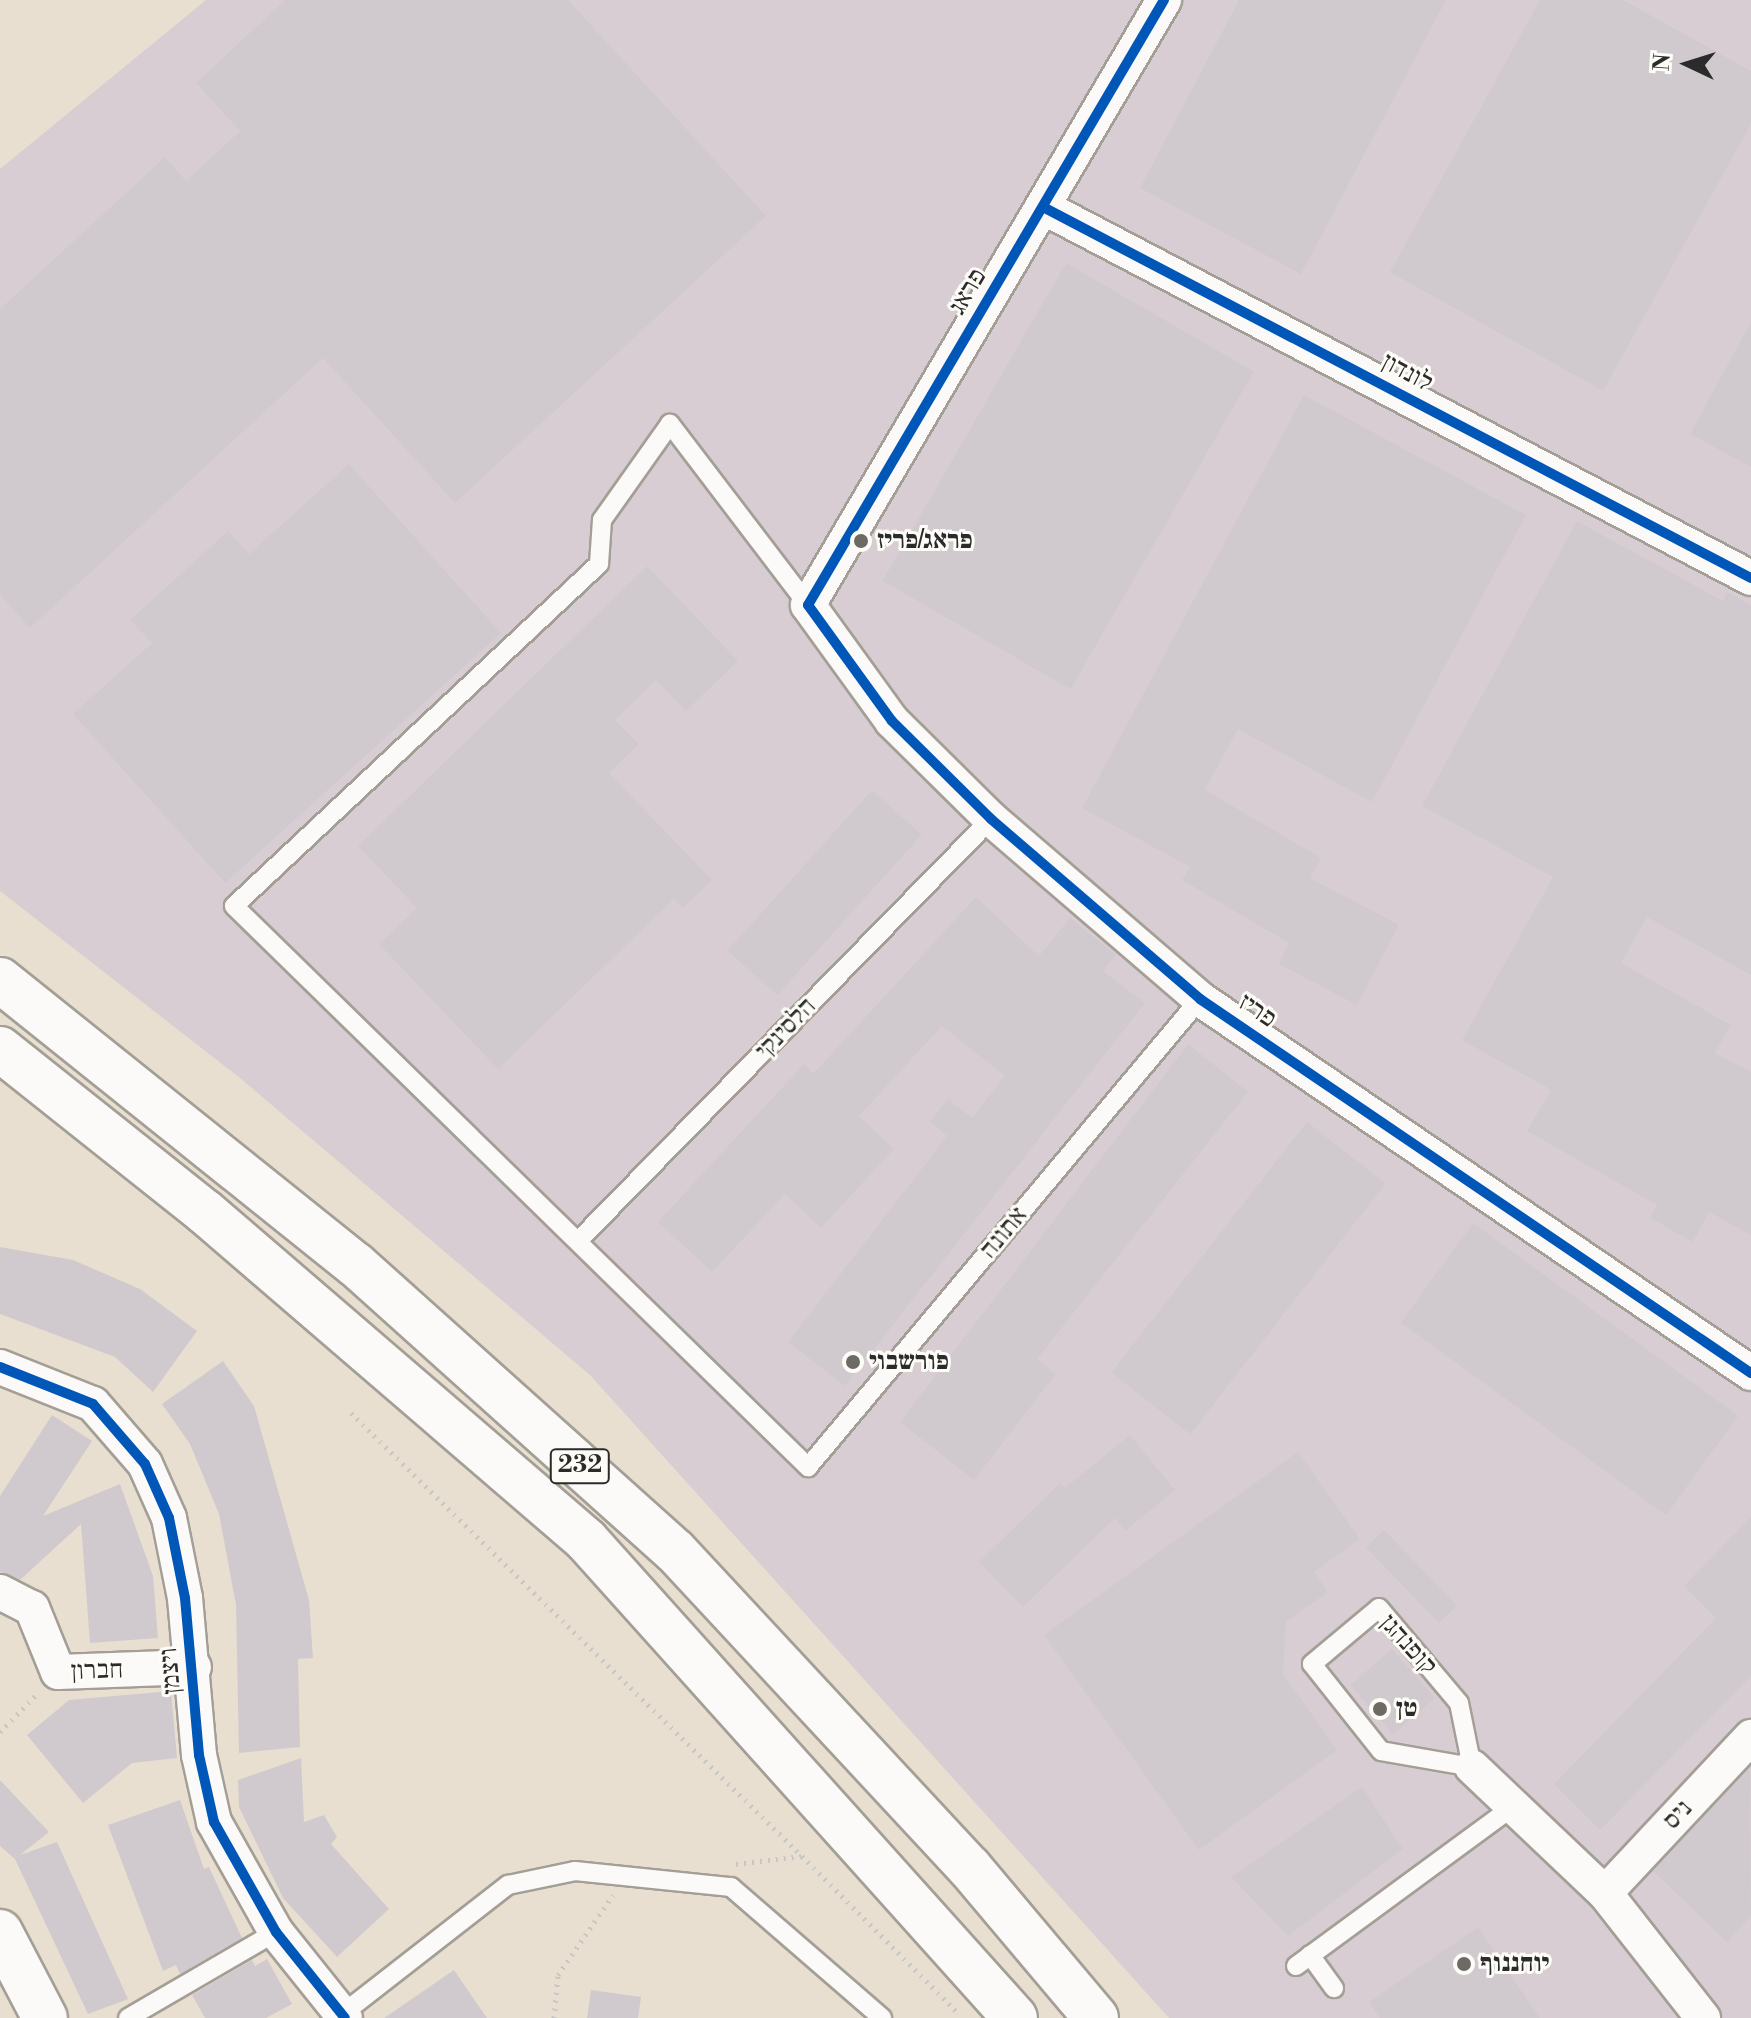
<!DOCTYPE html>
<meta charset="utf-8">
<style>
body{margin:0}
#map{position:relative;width:1751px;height:2018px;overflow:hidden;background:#e8dfd0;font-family:"Libre Bodoni","Frank Ruhl Libre",serif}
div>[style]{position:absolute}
.industrial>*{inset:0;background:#d8cdd3}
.building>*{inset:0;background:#d0cacf;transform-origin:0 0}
.path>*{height:5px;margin-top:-2.5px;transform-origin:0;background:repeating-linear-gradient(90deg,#c9c7c4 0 2px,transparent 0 8px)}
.roads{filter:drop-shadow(2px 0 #a49f96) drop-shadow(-2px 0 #a49f96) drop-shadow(0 2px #a49f96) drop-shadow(0 -2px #a49f96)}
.lane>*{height:18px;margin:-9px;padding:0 9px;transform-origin:9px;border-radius:9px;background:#fcfaf8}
.street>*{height:34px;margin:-17px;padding:0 17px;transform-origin:17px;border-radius:17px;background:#fcfaf8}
.secondary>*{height:44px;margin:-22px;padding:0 22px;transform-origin:22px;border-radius:22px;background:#fcfaf8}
.primary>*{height:44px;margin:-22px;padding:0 22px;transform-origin:22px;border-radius:22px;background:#fcfaf8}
.cycleway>*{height:10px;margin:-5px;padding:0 5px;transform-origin:5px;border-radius:5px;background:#0057b8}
.dots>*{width:22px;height:22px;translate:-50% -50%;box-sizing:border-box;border:4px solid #fdfcf7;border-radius:50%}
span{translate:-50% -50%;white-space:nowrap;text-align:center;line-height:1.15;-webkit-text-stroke:6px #fdfcf7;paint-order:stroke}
.shield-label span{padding:2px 6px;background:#fdfcf7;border:2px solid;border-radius:6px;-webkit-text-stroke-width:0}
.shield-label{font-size:24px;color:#2b2b2b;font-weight:700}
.street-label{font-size:26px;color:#2b2b2b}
.poi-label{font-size:26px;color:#2b2b2b;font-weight:700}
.left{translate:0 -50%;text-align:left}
.north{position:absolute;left:1647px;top:24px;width:80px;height:80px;-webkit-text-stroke:6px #fdfcf7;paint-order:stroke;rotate:274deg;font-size:22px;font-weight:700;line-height:32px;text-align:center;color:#2b2b2b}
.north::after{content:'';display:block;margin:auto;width:28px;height:36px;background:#2b2b2b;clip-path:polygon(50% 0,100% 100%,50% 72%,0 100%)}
</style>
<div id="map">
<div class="industrial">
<div style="clip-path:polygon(206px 0,1751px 0,1751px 2018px,1169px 2018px,590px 1375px,240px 1078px,0 891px,0 169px)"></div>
</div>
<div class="building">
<div style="clip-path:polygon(285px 0,568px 0,766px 216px,455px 503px,323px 358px,30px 628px,0 595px,0 309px,165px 157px,186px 181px,240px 131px,196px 83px)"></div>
<div style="clip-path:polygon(1239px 0,1446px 0,1301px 274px,1140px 188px)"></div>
<div style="clip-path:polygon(1540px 0,1623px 0,1751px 71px,1751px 124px,1603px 391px,1390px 272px)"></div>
<div style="left:1066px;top:263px;width:217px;height:367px;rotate:30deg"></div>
<div style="clip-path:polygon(1751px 322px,1751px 467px,1690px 434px)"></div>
<div style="clip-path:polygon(1304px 395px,1526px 515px,1372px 802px,1238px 729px,1205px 790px,1321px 858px,1310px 878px,1399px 925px,1357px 1005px,1279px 964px,1289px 943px,1182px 880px,1190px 867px,1082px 808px)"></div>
<div style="clip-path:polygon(349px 464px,501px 633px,225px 883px,73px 714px,152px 643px,130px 620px,228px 531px,249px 554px)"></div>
<div style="clip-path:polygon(1577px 521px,1723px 601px,1727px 592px,1751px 605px,1751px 975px,1647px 917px,1621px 963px,1731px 1025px,1715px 1053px,1751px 1072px,1751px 1235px,1709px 1212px,1693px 1242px,1650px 1218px,1657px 1205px,1527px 1131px,1551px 1090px,1462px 1040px,1553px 877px,1422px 806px)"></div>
<div style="clip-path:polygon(647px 566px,738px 661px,686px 711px,656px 680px,615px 720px,639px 744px,609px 773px,712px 880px,683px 908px,674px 899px,498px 1069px,379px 944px,417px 908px,358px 846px)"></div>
<div style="left:872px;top:790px;width:67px;height:216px;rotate:42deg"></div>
<div style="clip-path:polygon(976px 897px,1039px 956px,1070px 918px,1116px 955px,1103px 971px,1145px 1003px,845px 1386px,788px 1342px,947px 1136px,930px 1122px,948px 1099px,972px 1118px,1005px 1076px,942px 1026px,859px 1116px,894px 1149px,821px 1228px,785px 1194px,712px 1272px,658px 1222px,804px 1064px,813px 1074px)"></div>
<div style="clip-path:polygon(1188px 1044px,1248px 1092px,1037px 1359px,1056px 1374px,974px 1480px,900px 1422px)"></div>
<div style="left:1307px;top:1122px;width:100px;height:318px;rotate:38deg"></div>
<div style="left:1473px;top:1223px;width:328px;height:123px;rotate:36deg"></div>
<div style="clip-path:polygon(0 1247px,73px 1260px,140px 1289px,197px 1331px,153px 1392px,115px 1357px,0 1314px)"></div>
<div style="clip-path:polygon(223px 1361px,254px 1406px,309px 1600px,313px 1658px,298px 1659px,300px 1747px,239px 1753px,236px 1605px,219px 1514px,190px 1444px,162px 1404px)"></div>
<div style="clip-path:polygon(52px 1415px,92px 1441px,43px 1516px,120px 1484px,153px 1576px,158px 1638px,90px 1643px,81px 1524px,20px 1580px,0 1572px,0 1496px)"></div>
<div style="clip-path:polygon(1130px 1435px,1175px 1490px,1125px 1531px,1115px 1518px,1023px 1607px,979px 1562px,1060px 1483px,1065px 1488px)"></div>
<div style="clip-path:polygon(1298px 1452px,1360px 1539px,1314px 1572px,1328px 1592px,1286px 1622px,1283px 1674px,1337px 1750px,1199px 1850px,1044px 1635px)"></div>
<div style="clip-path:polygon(1751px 1517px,1751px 1676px,1600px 1830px,1554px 1784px,1716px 1618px,1684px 1586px)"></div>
<div style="left:1384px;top:1530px;width:105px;height:25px;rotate:46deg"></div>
<div style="left:1392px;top:1649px;width:65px;height:55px;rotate:49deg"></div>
<div style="clip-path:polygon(171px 1691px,177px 1758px,132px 1763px,83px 1803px,27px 1735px,69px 1700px)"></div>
<div style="clip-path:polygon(301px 1758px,304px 1822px,324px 1815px,337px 1837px,331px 1844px,389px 1909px,337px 1957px,283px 1898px,239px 1807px,238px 1780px)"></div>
<div style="clip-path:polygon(1750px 1768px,1751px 1916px,1727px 1942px,1653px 1871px)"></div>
<div style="clip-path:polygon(0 1780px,49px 1832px,20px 1855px,57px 1842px,128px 1999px,88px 2014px,15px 1859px,0 1846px)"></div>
<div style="clip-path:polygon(1362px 1787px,1403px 1849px,1288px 1936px,1231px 1877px)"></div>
<div style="clip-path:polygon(180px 1800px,204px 1869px,209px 1867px,242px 1938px,180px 1974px,176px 1965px,163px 1971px,108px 1825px)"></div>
<div style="clip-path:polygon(1478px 1927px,1540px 2018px,1380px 2018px,1369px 2002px)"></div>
<div style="clip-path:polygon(267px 1959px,292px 2004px,266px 2018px,205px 2018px,192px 1995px,252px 1960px,255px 1966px)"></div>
<div style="clip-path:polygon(454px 1970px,487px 2018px,384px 2018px)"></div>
<div style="clip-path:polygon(591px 1990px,641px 1997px,638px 2018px,587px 2018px)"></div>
</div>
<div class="path">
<div style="left:351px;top:1413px;width:632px;rotate:44.49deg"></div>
<div style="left:0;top:1732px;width:54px;rotate:-45.7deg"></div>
<div style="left:736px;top:1864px;width:66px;rotate:-6.9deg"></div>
<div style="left:802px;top:1856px;width:220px;rotate:45.2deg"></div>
<div style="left:554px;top:2018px;width:43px;rotate:-84.7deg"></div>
<div style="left:558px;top:1975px;width:97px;rotate:-55.5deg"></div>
</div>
<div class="roads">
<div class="lane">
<div style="left:808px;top:605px;width:228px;rotate:-127.3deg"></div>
<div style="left:670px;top:424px;width:118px;rotate:125.3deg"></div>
<div style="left:602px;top:520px;width:44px;rotate:93.9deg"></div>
<div style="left:599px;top:564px;width:500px;rotate:136.86deg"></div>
<div style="left:234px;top:906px;width:803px;rotate:44.34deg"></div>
<div style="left:808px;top:1467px;width:610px;rotate:-50.05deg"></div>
<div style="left:580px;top:1239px;width:588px;rotate:-45.62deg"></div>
<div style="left:1379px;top:1608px;width:124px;rotate:49.9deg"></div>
<div style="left:1459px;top:1703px;width:65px;rotate:78.5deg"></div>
<div style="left:1472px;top:1767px;width:92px;rotate:-170deg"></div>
<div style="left:1381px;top:1751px;width:111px;rotate:-128.4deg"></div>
<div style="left:1312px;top:1664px;width:87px;rotate:-39.9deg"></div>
<div style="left:1310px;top:1955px;width:41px;rotate:54deg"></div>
<div style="left:1296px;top:1966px;width:272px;rotate:-36.3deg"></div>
<div style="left:128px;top:2018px;width:171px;rotate:-30.2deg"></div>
<div style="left:337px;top:2018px;width:217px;rotate:-37.9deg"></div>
<div style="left:508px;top:1885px;width:68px;rotate:-11.8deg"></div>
<div style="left:575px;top:1871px;width:157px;rotate:5.9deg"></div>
<div style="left:731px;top:1887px;width:200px;rotate:40.9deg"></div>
</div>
<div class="street">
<div style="left:1164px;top:0;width:702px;rotate:120.47deg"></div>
<div style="left:808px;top:605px;width:143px;rotate:54.1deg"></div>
<div style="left:892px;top:721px;width:139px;rotate:44.7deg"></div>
<div style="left:991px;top:819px;width:276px;rotate:40.7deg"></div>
<div style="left:1200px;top:999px;width:666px;rotate:34.17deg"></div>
<div style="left:1043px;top:207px;width:799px;rotate:27.66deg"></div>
<div style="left:0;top:1367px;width:100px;rotate:21.7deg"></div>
<div style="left:93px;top:1404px;width:79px;rotate:49.1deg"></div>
<div style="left:145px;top:1464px;width:59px;rotate:66deg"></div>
<div style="left:169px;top:1518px;width:82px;rotate:78.7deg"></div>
<div style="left:185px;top:1598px;width:158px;rotate:84.9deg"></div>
<div style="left:199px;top:1755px;width:69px;rotate:77.4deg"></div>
<div style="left:214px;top:1822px;width:126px;rotate:60.6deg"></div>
<div style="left:276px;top:1932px;width:110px;rotate:51.3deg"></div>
<div style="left:0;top:1592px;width:36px;rotate:27deg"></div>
<div style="left:32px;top:1608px;width:69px;rotate:67.9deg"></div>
<div style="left:58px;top:1672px;width:136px;rotate:-2.1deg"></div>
<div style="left:1472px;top:1767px;width:183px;rotate:43.5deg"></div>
<div style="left:1605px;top:1893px;width:159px;rotate:51.9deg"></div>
<div style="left:1605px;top:1893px;width:214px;rotate:-46.9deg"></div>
</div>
<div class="secondary">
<div style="left:0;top:1932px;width:97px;rotate:62.4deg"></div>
</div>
<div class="primary">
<div style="left:0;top:980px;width:456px;rotate:38.7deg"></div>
<div style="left:356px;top:1265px;width:428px;rotate:41.9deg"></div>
<div style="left:675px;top:1551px;width:432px;rotate:47.1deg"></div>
<div style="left:969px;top:1867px;width:197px;rotate:49.9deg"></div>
<div style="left:0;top:1049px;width:262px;rotate:38.5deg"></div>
<div style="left:205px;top:1212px;width:503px;rotate:40.72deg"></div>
<div style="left:586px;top:1540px;width:642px;rotate:48.09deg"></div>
</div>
</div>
<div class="cycleway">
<div style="left:1164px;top:0;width:702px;rotate:120.47deg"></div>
<div style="left:808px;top:605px;width:143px;rotate:54.1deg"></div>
<div style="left:892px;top:721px;width:139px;rotate:44.7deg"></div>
<div style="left:991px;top:819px;width:276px;rotate:40.7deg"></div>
<div style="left:1200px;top:999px;width:666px;rotate:34.17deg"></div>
<div style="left:1043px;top:207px;width:799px;rotate:27.66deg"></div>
<div style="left:0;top:1367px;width:100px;rotate:21.7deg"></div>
<div style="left:93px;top:1404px;width:79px;rotate:49.1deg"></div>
<div style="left:145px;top:1464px;width:59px;rotate:66deg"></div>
<div style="left:169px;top:1518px;width:82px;rotate:78.7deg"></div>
<div style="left:185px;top:1598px;width:158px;rotate:84.9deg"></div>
<div style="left:199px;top:1755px;width:69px;rotate:77.4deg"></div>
<div style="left:214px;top:1822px;width:126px;rotate:60.6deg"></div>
<div style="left:276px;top:1932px;width:110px;rotate:51.3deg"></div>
</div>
<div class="dots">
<div style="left:861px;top:541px;background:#6d6a65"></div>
<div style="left:853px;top:1362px;background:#6d6a65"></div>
<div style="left:1380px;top:1709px;background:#6d6a65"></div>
<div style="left:1464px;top:1964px;background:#6d6a65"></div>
</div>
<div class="shield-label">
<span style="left:580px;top:1466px">232</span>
</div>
<div class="street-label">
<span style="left:968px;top:292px;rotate:-59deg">פראג</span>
<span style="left:1407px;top:373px;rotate:28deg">לונדון</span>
<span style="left:1257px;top:1011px;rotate:34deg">פריז</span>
<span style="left:786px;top:1029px;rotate:-46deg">הלסינקי</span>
<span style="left:1004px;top:1233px;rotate:-50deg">אתונה</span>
<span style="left:1408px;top:1645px;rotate:48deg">קופנהגן</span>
<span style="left:97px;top:1671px;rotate:-2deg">חברון</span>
<span style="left:171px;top:1671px;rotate:-95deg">ויצמן</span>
<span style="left:1678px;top:1815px;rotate:-47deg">ניס</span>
</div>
<div class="poi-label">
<span class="left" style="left:877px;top:541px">פראג/פריז</span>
<span class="left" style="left:869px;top:1362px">פורשבוי</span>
<span class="left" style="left:1396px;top:1709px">טן</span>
<span class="left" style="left:1480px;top:1964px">יוחננוף</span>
</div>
<div class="north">N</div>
</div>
